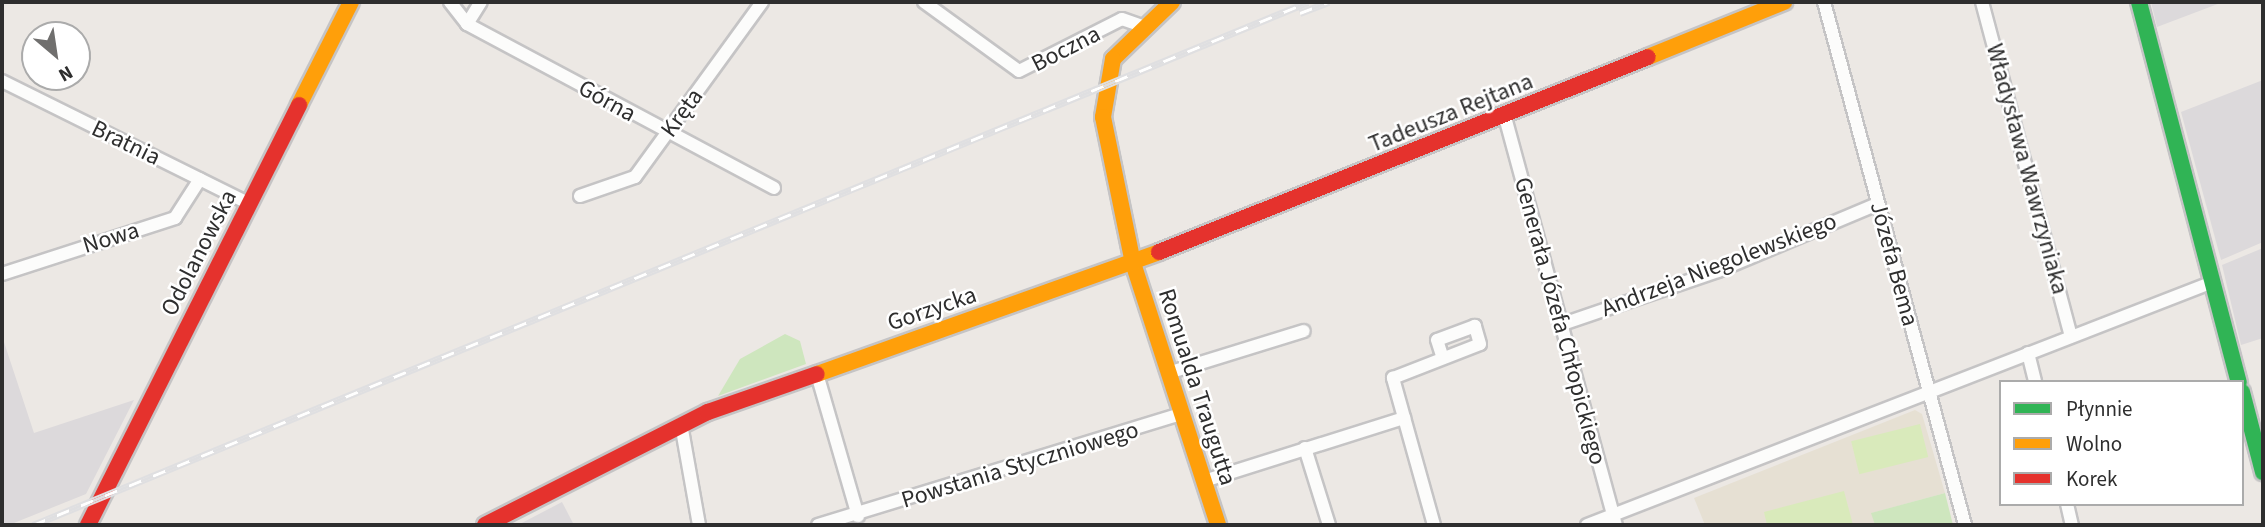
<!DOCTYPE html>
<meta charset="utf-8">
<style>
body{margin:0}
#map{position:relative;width:2265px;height:527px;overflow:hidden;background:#ece8e4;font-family:"Source Sans 3",sans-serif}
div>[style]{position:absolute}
.industrial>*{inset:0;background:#dcd9db}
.education>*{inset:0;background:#e6e0d3}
.green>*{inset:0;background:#cee6be}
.pitch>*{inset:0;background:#d9eabb;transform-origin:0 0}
.roads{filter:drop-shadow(2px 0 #c5c4c5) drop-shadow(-2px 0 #c5c4c5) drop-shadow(0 2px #c5c4c5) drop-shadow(0 -2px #c5c4c5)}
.street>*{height:12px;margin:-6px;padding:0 6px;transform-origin:6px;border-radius:6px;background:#fcfcfb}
.fast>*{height:16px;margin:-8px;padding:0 8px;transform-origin:8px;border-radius:8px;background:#30b455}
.slow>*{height:16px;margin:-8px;padding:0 8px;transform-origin:8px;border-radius:8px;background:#ff9f0a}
.jam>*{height:16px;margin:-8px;padding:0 8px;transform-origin:8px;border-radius:8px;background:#e5322d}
.rail>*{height:7px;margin-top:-3.5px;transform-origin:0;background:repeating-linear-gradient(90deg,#fff 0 13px,#dfdfe1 0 26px);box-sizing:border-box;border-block:2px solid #dfdfe1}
span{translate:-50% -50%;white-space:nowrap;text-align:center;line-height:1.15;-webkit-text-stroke:5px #fff;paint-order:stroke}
.street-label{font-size:24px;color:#2e2e2e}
.frame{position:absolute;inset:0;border:4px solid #2e2e2e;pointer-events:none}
.legend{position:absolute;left:1999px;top:380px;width:245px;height:126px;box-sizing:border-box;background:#fff;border:2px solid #ababab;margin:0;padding:9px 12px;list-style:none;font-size:21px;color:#2e2e2e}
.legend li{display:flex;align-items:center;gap:14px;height:35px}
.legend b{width:35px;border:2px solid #ababab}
.north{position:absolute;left:21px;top:21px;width:70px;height:70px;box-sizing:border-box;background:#fff;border:2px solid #ababab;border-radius:50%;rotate:151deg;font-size:19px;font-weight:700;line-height:28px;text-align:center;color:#2e2e2e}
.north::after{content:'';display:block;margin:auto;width:24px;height:32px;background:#706f6e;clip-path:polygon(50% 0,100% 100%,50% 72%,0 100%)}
</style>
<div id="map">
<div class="industrial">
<div style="clip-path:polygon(2151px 2px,2223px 2px,2157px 27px)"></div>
<div style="clip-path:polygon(2263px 80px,2263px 242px,2221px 260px,2181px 112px)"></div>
<div style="clip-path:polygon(2263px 248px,2263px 338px,2241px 345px,2222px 265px)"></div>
<div style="clip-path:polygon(2px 336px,34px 433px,134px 400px,86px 494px,9px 525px,2px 525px)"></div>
<div style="clip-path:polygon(562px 502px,574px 525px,518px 525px)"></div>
</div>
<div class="education">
<div style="clip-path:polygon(1915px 410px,1922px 414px,1945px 493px,1872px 513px,1875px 525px,1705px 525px,1694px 498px)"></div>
</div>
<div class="green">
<div style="clip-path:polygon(785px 334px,800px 341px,806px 364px,718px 396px,740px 359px)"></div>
<div style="clip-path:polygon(1945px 493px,1953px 525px,1875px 525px,1871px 513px)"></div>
</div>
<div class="pitch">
<div style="left:1920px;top:424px;width:34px;height:71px;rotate:76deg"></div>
<div style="clip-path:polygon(1844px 491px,1853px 525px,1767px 525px,1764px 512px)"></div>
</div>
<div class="roads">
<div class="street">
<div style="left:450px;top:2px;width:28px;rotate:52deg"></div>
<div style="left:467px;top:24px;width:348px;rotate:28.1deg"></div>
<div style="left:924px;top:2px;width:117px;rotate:36deg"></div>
<div style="left:1019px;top:71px;width:115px;rotate:-26.8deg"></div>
<div style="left:1122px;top:19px;width:21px;rotate:19deg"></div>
<div style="left:1824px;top:2px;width:542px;rotate:74.91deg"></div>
<div style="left:1982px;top:2px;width:346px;rotate:75.1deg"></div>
<div style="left:467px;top:24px;width:26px;rotate:-58deg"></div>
<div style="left:2px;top:81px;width:277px;rotate:26.4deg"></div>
<div style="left:1505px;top:117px;width:423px;rotate:74.8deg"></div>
<div style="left:580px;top:196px;width:58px;rotate:-19.1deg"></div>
<div style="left:635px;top:177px;width:216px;rotate:-54deg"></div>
<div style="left:2px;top:274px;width:182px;rotate:-17.9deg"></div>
<div style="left:175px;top:218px;width:46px;rotate:-57.3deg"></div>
<div style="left:1560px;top:325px;width:167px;rotate:-18.9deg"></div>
<div style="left:1718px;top:271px;width:173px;rotate:-22.8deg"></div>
<div style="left:2028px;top:353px;width:30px;rotate:76deg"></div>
<div style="left:1168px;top:373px;width:142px;rotate:-17.2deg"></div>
<div style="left:817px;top:374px;width:148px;rotate:73.9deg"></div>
<div style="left:681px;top:424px;width:103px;rotate:79.9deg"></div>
<div style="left:1305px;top:448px;width:81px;rotate:72.7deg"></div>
<div style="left:1204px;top:481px;width:210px;rotate:-17.5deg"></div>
<div style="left:2067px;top:504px;width:22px;rotate:77deg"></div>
<div style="left:818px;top:525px;width:381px;rotate:-17deg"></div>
<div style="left:1434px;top:525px;width:153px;rotate:-105.6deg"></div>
<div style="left:1393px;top:378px;width:93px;rotate:-21.3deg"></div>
<div style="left:1480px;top:344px;width:19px;rotate:-106deg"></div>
<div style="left:1475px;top:326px;width:40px;rotate:159.8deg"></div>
<div style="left:1437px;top:340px;width:19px;rotate:72deg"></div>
<div style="left:1587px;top:525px;width:672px;rotate:-21.22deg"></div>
</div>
<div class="fast">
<div style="left:2139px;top:2px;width:393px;rotate:75.3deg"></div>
<div style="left:2242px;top:392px;width:83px;rotate:75.3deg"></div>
</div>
<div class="slow">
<div style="left:1172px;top:2px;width:82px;rotate:136deg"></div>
<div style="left:1113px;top:59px;width:59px;rotate:99.8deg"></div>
<div style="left:1103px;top:117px;width:149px;rotate:78.4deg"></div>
<div style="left:1133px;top:263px;width:275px;rotate:72deg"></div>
<div style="left:1648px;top:57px;width:147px;rotate:-22deg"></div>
<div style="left:299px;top:105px;width:115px;rotate:-63.2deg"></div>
<div style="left:817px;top:374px;width:363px;rotate:-19.6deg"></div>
</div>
<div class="jam">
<div style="left:1159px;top:252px;width:526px;rotate:-21.74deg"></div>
<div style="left:88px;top:525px;width:470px;rotate:-63.3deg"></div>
<div style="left:485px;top:525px;width:250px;rotate:-26.9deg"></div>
<div style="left:708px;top:412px;width:115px;rotate:-19.2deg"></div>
</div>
</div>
<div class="rail">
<div style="left:1300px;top:13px;width:31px;rotate:-21deg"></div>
<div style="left:33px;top:525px;width:1378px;rotate:-22.3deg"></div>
</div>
<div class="street-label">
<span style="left:1066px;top:49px;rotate:-27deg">Boczna</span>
<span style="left:607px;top:101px;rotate:29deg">Górna</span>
<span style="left:682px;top:113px;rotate:-54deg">Kręta</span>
<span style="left:1451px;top:113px;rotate:-22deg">Tadeusza Rejtana</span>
<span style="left:126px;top:143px;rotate:26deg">Bratnia</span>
<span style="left:2027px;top:169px;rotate:75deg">Władysława Wawrzyniaka</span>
<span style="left:111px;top:238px;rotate:-17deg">Nowa</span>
<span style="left:199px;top:253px;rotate:-63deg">Odolanowska</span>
<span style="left:1894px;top:264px;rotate:75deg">Józefa Bema</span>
<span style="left:1719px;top:265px;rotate:-21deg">Andrzeja Niegolewskiego</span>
<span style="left:932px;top:309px;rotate:-19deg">Gorzycka</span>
<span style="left:1560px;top:321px;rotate:75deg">Generała Józefa Chłopickiego</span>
<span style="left:1197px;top:387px;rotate:72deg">Romualda Traugutta</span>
<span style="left:1020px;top:465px;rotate:-17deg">Powstania Styczniowego</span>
</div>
<div class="frame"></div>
<ul class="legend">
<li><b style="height:9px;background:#30b455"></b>Płynnie</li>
<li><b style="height:9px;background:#ff9f0a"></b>Wolno</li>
<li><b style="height:9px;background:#e5322d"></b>Korek</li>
</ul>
<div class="north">N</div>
</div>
